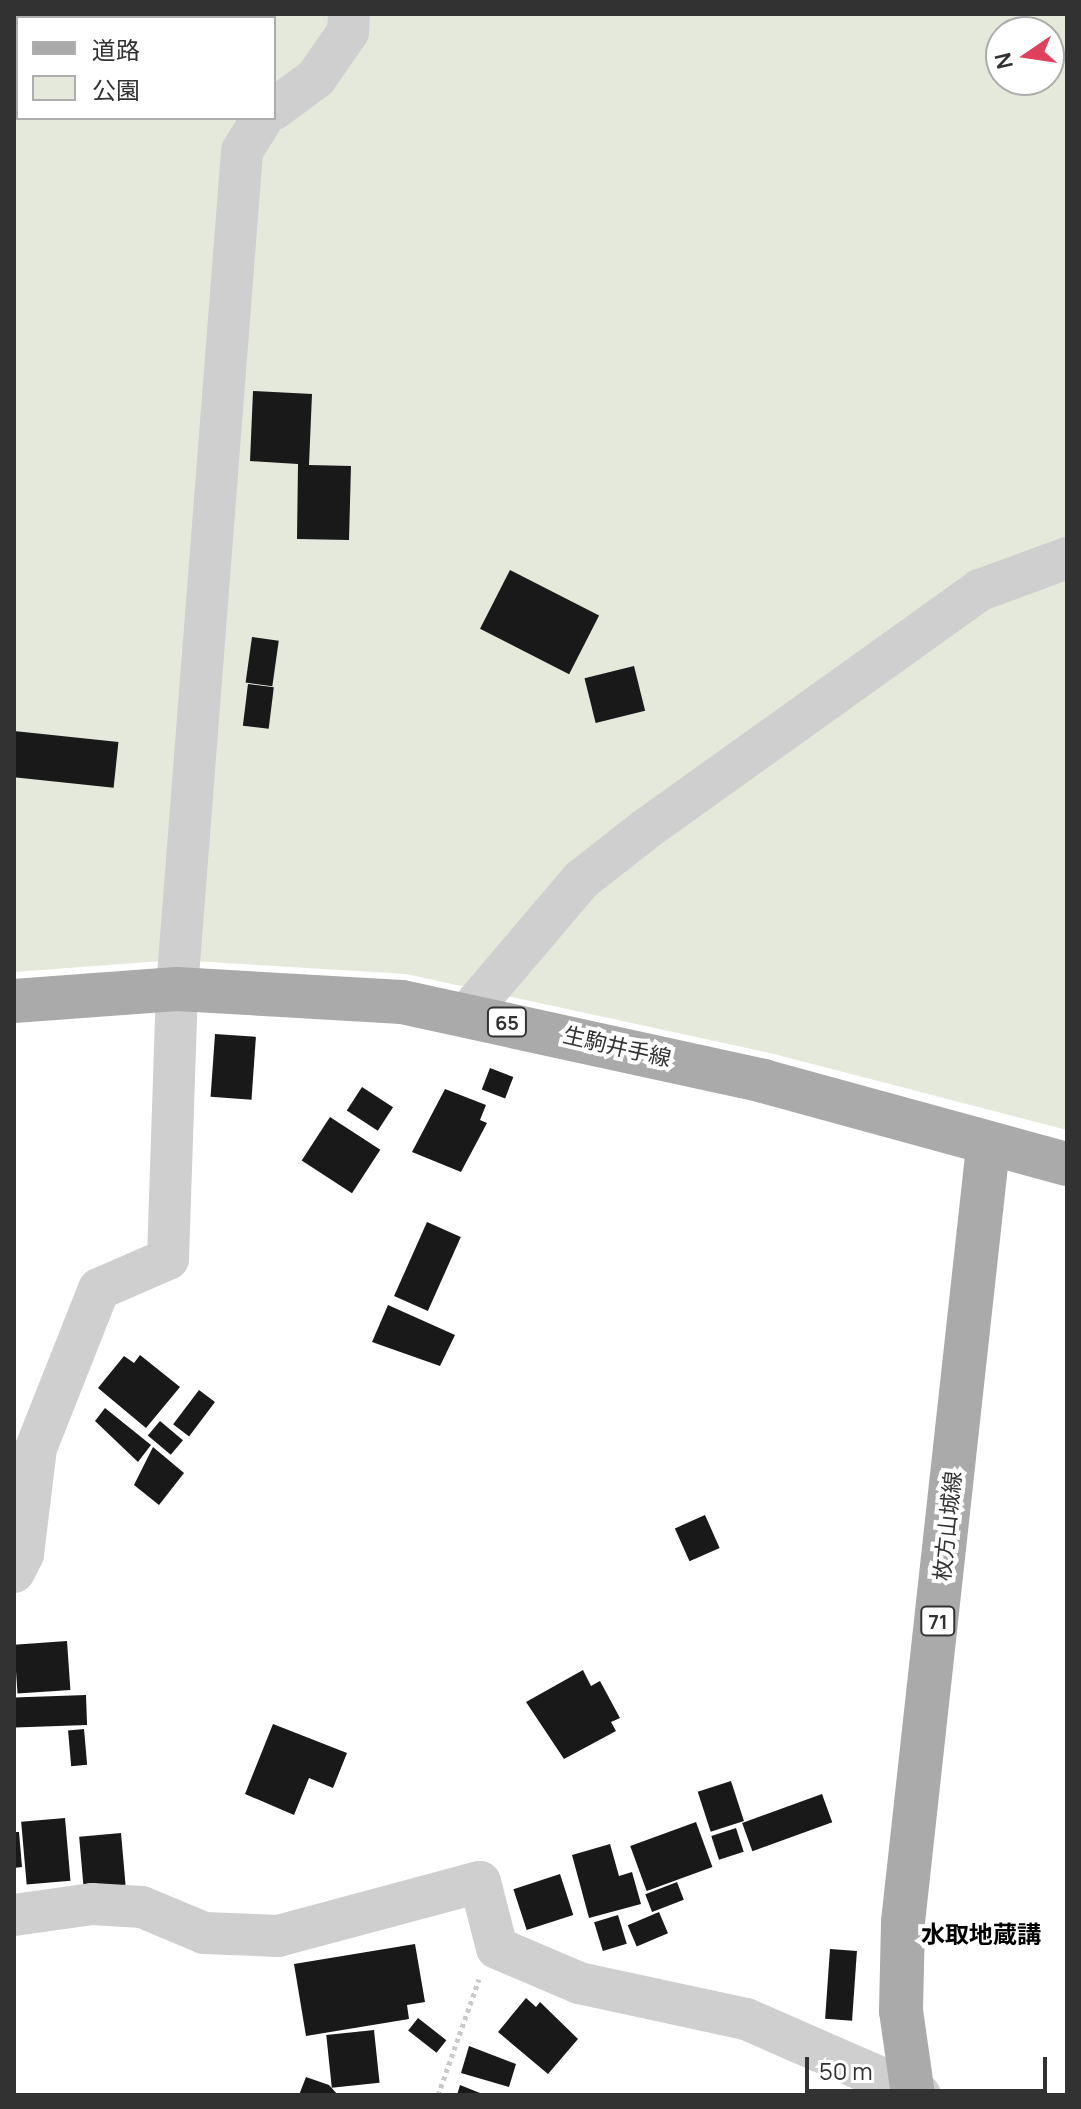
<!DOCTYPE html>
<meta charset="utf-8">
<style>
body{margin:0}
#map{position:relative;width:1081px;height:2109px;overflow:hidden;background:#fff;font-family:Manrope,"Noto Sans JP",sans-serif}
div>[style]{position:absolute}
.green>*{inset:0;background:#e4e9dc}
.building>*{inset:0;background:#191919;transform-origin:0 0}
.path>*{height:5px;margin-top:-2.5px;transform-origin:0;background:repeating-linear-gradient(90deg,#c9c9c9 0 4px,transparent 0 8px)}
.minor>*{height:42px;margin:-21px;padding:0 21px;transform-origin:21px;border-radius:21px;background:#cfcfcf}
.major>*{height:44px;margin:-22px;padding:0 22px;transform-origin:22px;border-radius:22px;background:#aaa}
span{translate:-50% -50%;white-space:nowrap;text-align:center;line-height:1.15;-webkit-text-stroke:8px #fff;paint-order:stroke}
.shield-label span{padding:2px 6px;background:#fff;border:2px solid;border-radius:6px;-webkit-text-stroke-width:0}
.shield-label{font-size:20px;color:#323232;font-weight:700}
.street-label{font-size:22px;color:#323232}
.neighbourhood-label{font-size:24px;color:#000;font-weight:700}
.frame{position:absolute;inset:0;border:16px solid #323232;pointer-events:none}
.legend{position:absolute;left:16px;top:16px;width:260px;height:104px;box-sizing:border-box;background:#fff;border:2px solid #adadad;margin:0;padding:10px 14px;list-style:none;font-size:24px;color:#323232}
.legend li{display:flex;align-items:center;gap:16px;height:40px}
.legend b{width:40px;border:2px solid #adadad}
.north{position:absolute;left:985px;top:16px;width:80px;height:80px;box-sizing:border-box;background:#fff;border:2px solid #adadad;border-radius:50%;rotate:257deg;font-size:22px;font-weight:700;line-height:32px;text-align:center;color:#323232}
.north::after{content:'';display:block;margin:auto;width:28px;height:36px;background:#de405e;clip-path:polygon(50% 0,100% 100%,50% 72%,0 100%)}
.scale{position:absolute;left:805px;top:2057px;width:242px;height:36px;box-sizing:border-box;border:4px solid #323232;border-top:0;padding-left:10px;font-size:24px;line-height:28px;white-space:nowrap;color:#323232;-webkit-text-stroke:6px #fff;paint-order:stroke}
</style>
<div id="map">
<div class="green">
<div style="clip-path:polygon(evenodd,14px 14px,1067px 14px,1067px 1130px,770px 1053px,406px 974px,176px 960px,14px 972px,14px 14px,18px 18px,274px 18px,274px 118px,18px 118px,18px 18px,14px 14px,1001px 32px,1049px 32px,1049px 80px,1001px 80px,1001px 32px)"></div>
</div>
<div class="building">
<div style="clip-path:polygon(253px 391px,312px 394px,309px 465px,351px 466px,349px 540px,297px 539px,298px 464px,250px 461px)"></div>
<div style="left:510px;top:570px;width:100px;height:66px;rotate:27deg"></div>
<div style="left:252px;top:637px;width:27px;height:46px;rotate:8deg"></div>
<div style="left:634px;top:666px;width:46px;height:51px;rotate:76deg"></div>
<div style="left:248px;top:684px;width:26px;height:42px;rotate:7deg"></div>
<div style="left:14px;top:731px;width:105px;height:46px;rotate:6deg"></div>
<div style="left:215px;top:1034px;width:41px;height:63px;rotate:4deg"></div>
<div style="left:490px;top:1068px;width:25px;height:23px;rotate:21deg"></div>
<div style="left:362px;top:1087px;width:37px;height:28px;rotate:33deg"></div>
<div style="clip-path:polygon(445px 1089px,486px 1105px,480px 1120px,487px 1123px,461px 1172px,412px 1152px)"></div>
<div style="left:330px;top:1117px;width:60px;height:52px;rotate:33deg"></div>
<div style="left:427px;top:1222px;width:37px;height:81px;rotate:24deg"></div>
<div style="clip-path:polygon(388px 1305px,455px 1335px,440px 1366px,372px 1342px)"></div>
<div style="clip-path:polygon(140px 1355px,180px 1387px,146px 1428px,98px 1388px,124px 1356px,134px 1363px)"></div>
<div style="left:199px;top:1390px;width:20px;height:43px;rotate:37deg"></div>
<div style="clip-path:polygon(105px 1408px,151px 1445px,138px 1462px,95px 1421px)"></div>
<div style="left:160px;top:1421px;width:30px;height:19px;rotate:40deg"></div>
<div style="clip-path:polygon(153px 1447px,184px 1473px,159px 1505px,134px 1485px)"></div>
<div style="left:705px;top:1515px;width:36px;height:33px;rotate:66deg"></div>
<div style="left:67px;top:1641px;width:49px;height:53px;rotate:86deg"></div>
<div style="clip-path:polygon(583px 1670px,591px 1686px,600px 1681px,620px 1718px,611px 1722px,616px 1731px,564px 1759px,526px 1702px)"></div>
<div style="left:86px;top:1695px;width:30px;height:72px;rotate:88deg"></div>
<div style="clip-path:polygon(273px 1724px,347px 1753px,333px 1788px,309px 1778px,294px 1815px,245px 1794px)"></div>
<div style="left:84px;top:1729px;width:36px;height:16px;rotate:85deg"></div>
<div style="left:731px;top:1781px;width:42px;height:35px;rotate:72deg"></div>
<div style="left:822px;top:1794px;width:30px;height:85px;rotate:70deg"></div>
<div style="left:65px;top:1818px;width:63px;height:44px;rotate:85deg"></div>
<div style="left:696px;top:1822px;width:48px;height:70px;rotate:70deg"></div>
<div style="left:736px;top:1828px;width:25px;height:26px;rotate:72deg"></div>
<div style="clip-path:polygon(14px 1832px,19px 1832px,22px 1867px,14px 1868px)"></div>
<div style="left:121px;top:1833px;width:52px;height:42px;rotate:85deg"></div>
<div style="clip-path:polygon(610px 1844px,619px 1876px,632px 1872px,641px 1904px,589px 1918px,572px 1855px)"></div>
<div style="left:560px;top:1874px;width:43px;height:49px;rotate:72deg"></div>
<div style="left:677px;top:1882px;width:19px;height:34px;rotate:69deg"></div>
<div style="left:659px;top:1912px;width:23px;height:34px;rotate:67deg"></div>
<div style="left:618px;top:1915px;width:30px;height:25px;rotate:73deg"></div>
<div style="clip-path:polygon(415px 1944px,425px 2002px,407px 2005px,409px 2019px,306px 2036px,294px 1964px)"></div>
<div style="left:830px;top:1949px;width:27px;height:70px;rotate:4deg"></div>
<div style="clip-path:polygon(526px 1998px,536px 2007px,540px 2002px,578px 2039px,548px 2074px,498px 2032px)"></div>
<div style="left:418px;top:2018px;width:36px;height:16px;rotate:38deg"></div>
<div style="left:374px;top:2030px;width:53px;height:48px;rotate:84deg"></div>
<div style="clip-path:polygon(469px 2046px,516px 2064px,509px 2087px,461px 2073px)"></div>
<div style="clip-path:polygon(306px 2077px,329px 2085px,338px 2095px,299px 2095px)"></div>
<div style="clip-path:polygon(460px 2085px,485px 2095px,457px 2095px)"></div>
</div>
<div class="path">
<div style="left:438px;top:2095px;width:123px;rotate:-70.5deg"></div>
</div>
<div class="minor">
<div style="left:274px;top:109px;width:52px;rotate:-36.4deg"></div>
<div style="left:316px;top:78px;width:56px;rotate:-55.2deg"></div>
<div style="left:348px;top:32px;width:18px;rotate:-87deg"></div>
<div style="left:468px;top:1013px;width:175px;rotate:-49.6deg"></div>
<div style="left:581px;top:880px;width:83px;rotate:-38.1deg"></div>
<div style="left:646px;top:829px;width:411px;rotate:-35.6deg"></div>
<div style="left:980px;top:590px;width:93px;rotate:-20.2deg"></div>
<div style="left:14px;top:1572px;width:20px;rotate:-63deg"></div>
<div style="left:23px;top:1554px;width:107px;rotate:-83deg"></div>
<div style="left:36px;top:1448px;width:171px;rotate:-68.4deg"></div>
<div style="left:99px;top:1289px;width:75px;rotate:-23.5deg"></div>
<div style="left:168px;top:1259px;width:270px;rotate:-88.1deg"></div>
<div style="left:177px;top:989px;width:841px;rotate:-85.56deg"></div>
<div style="left:242px;top:151px;width:39px;rotate:-58deg"></div>
<div style="left:14px;top:1915px;width:79px;rotate:-8deg"></div>
<div style="left:92px;top:1904px;width:50px;rotate:3.4deg"></div>
<div style="left:142px;top:1907px;width:67px;rotate:22.8deg"></div>
<div style="left:204px;top:1933px;width:74px;rotate:2.3deg"></div>
<div style="left:278px;top:1936px;width:209px;rotate:-15deg"></div>
<div style="left:480px;top:1882px;width:68px;rotate:75.6deg"></div>
<div style="left:497px;top:1948px;width:89px;rotate:23.1deg"></div>
<div style="left:579px;top:1983px;width:171px;rotate:12.2deg"></div>
<div style="left:746px;top:2019px;width:190px;rotate:23.6deg"></div>
</div>
<div class="major">
<div style="left:14px;top:1001px;width:163px;rotate:-4.2deg"></div>
<div style="left:177px;top:989px;width:225px;rotate:3.3deg"></div>
<div style="left:402px;top:1002px;width:370px;rotate:12.3deg"></div>
<div style="left:763px;top:1081px;width:315px;rotate:15.3deg"></div>
<div style="left:913px;top:2095px;width:85px;rotate:-98.1deg"></div>
<div style="left:901px;top:2011px;width:89px;rotate:-88.7deg"></div>
<div style="left:903px;top:1922px;width:780px;rotate:-83.74deg"></div>
</div>
<div class="shield-label">
<span style="left:507px;top:1022px">65</span>
<span style="left:938px;top:1621px">71</span>
</div>
<div class="street-label">
<span style="left:617px;top:1047px;rotate:13deg">生駒井手線</span>
<span style="left:948px;top:1526px;rotate:-84deg">枚方山城線</span>
</div>
<div class="neighbourhood-label">
<span style="left:981px;top:1934px">水取地蔵講</span>
</div>
<div class="frame"></div>
<ul class="legend">
<li><b style="height:10px;background:#aaa"></b>道路</li>
<li><b style="height:22px;background:#e4e9dc"></b>公園</li>
</ul>
<div class="north">N</div>
<div class="scale">50 m</div>
</div>
